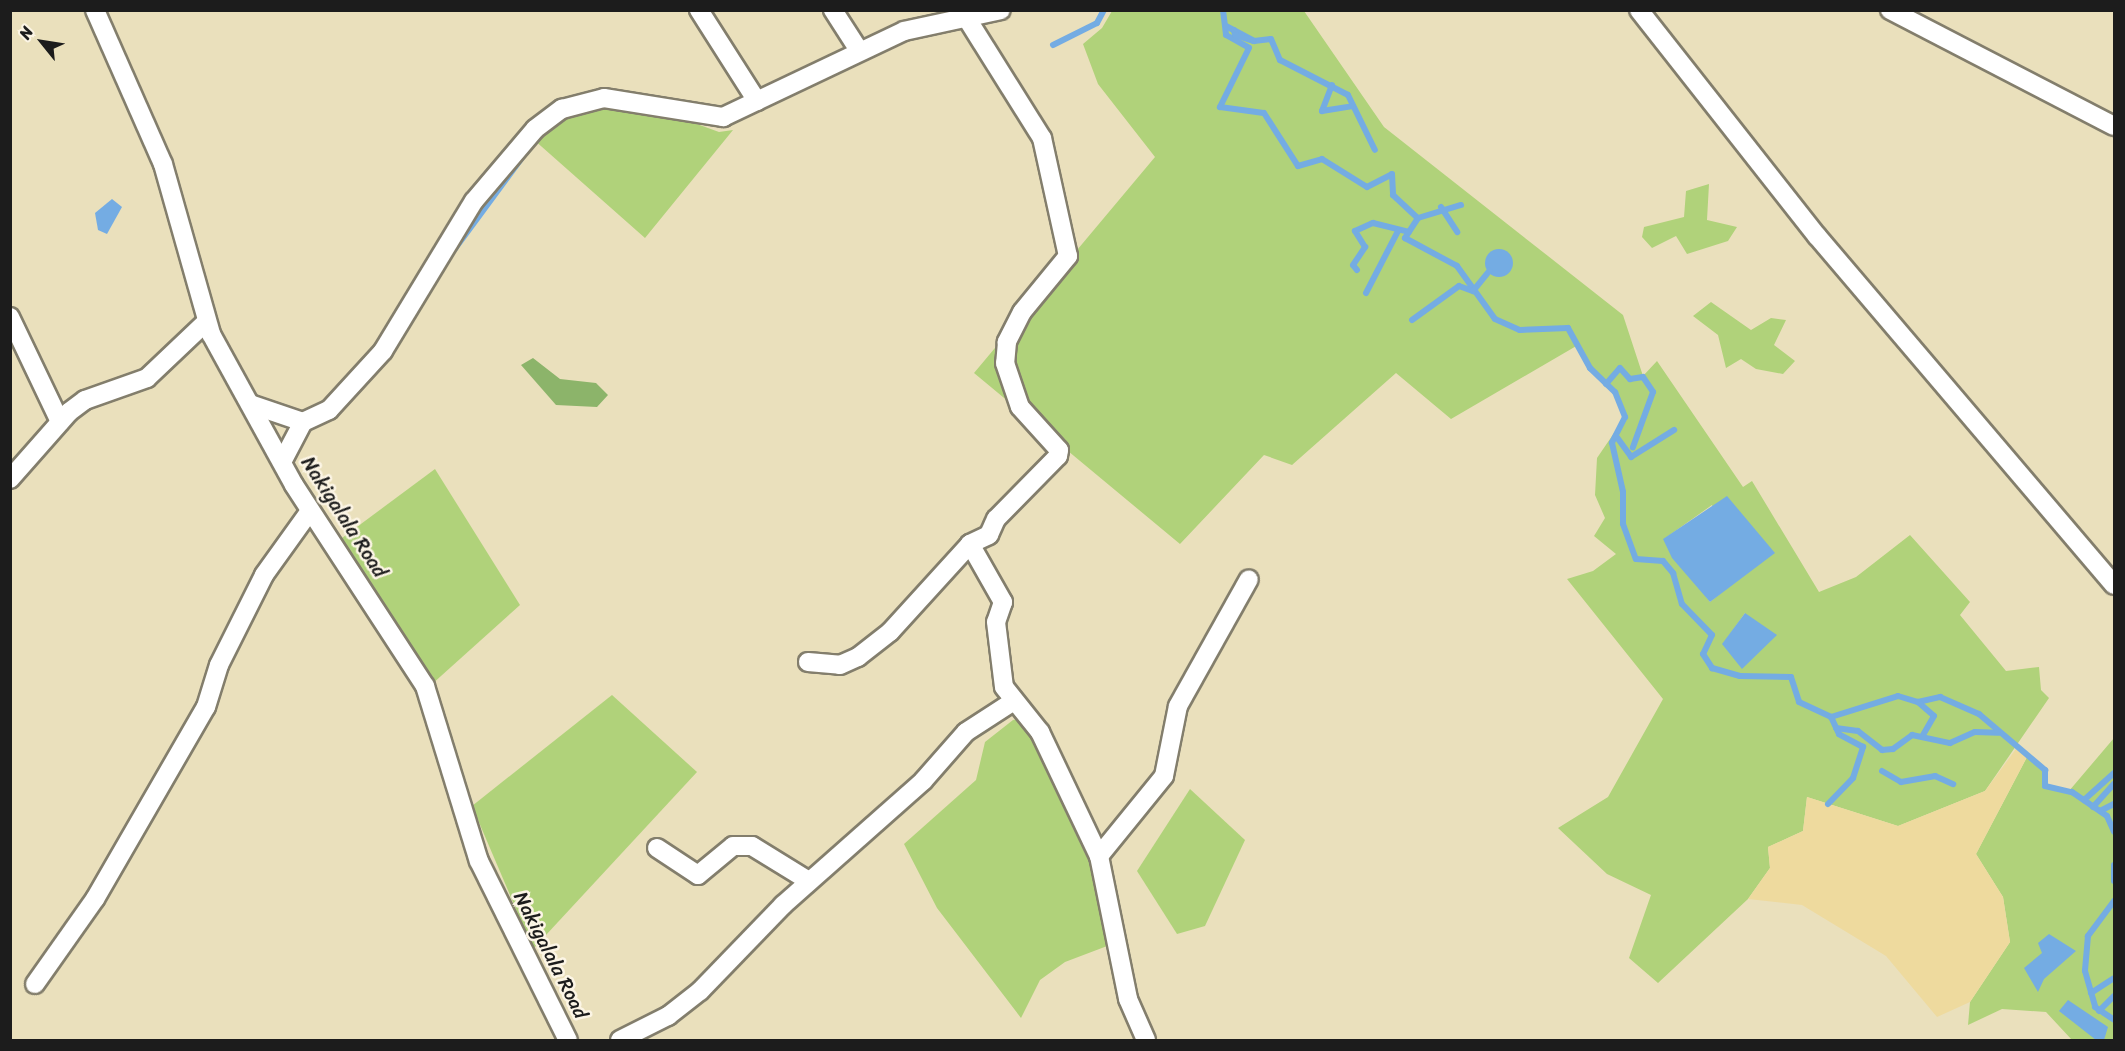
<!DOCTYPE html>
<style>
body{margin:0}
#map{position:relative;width:2125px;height:1051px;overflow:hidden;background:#eae0bc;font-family:Sriracha,sans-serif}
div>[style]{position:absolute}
.green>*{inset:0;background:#b0d27a}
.forest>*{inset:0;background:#8cb46a}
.sand>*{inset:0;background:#eeda9e}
.water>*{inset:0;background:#74ace3}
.round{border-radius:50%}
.stream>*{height:6px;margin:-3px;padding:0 3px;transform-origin:3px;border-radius:3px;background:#74ace3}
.roads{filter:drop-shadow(2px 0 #837e6c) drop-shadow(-2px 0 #837e6c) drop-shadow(0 2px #837e6c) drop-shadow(0 -2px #837e6c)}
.street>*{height:18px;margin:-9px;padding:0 9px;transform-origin:9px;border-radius:9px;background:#fff}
span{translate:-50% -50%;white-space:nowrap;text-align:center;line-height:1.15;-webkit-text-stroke:5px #fcf5e5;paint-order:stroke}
.street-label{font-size:20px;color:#1c1c1c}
.frame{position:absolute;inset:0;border:12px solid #1c1c1c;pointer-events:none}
.north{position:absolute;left:12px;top:12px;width:60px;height:60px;-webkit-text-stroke:4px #fcf5e5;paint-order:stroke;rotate:300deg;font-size:16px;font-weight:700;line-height:24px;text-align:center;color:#1c1c1c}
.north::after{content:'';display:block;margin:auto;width:21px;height:27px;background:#1c1c1c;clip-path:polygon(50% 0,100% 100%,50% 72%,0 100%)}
</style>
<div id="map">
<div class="green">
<div style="clip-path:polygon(evenodd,1112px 11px,1304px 11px,1384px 127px,1623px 315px,1643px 376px,1657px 361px,1743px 487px,1752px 481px,1819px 592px,1856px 577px,1910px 535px,1970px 602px,1960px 615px,2006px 671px,2039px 667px,2041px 690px,2049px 698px,1985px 791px,1898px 826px,1807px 797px,1803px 831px,1768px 847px,1770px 868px,1748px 899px,1658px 983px,1629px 958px,1651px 895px,1607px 874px,1558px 828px,1608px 797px,1663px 699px,1567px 579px,1593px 571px,1616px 554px,1594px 536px,1605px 518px,1595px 495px,1597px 458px,1625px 417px,1615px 392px,1590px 368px,1578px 345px,1451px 419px,1396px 373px,1292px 465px,1264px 455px,1180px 544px,974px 373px,1155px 157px,1098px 84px,1083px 44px,1102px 28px,1112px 11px,1712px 505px,1733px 583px,1710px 602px,1664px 539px,1712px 505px,1112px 11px,1745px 613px,1742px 668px,1723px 644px,1745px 613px)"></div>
<div style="clip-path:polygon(606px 91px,719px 132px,733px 130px,645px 238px,533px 139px)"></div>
<div style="clip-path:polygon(1709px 184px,1707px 220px,1737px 227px,1728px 241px,1687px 254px,1676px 236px,1652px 248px,1642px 237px,1644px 227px,1684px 217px,1686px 191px)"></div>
<div style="clip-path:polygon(1711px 302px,1751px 330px,1771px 318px,1786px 320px,1774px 345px,1795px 361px,1783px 374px,1756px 369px,1741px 359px,1726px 368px,1718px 335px,1693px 316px)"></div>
<div style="clip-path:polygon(435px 469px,520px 605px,431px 685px,338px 541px)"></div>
<div style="clip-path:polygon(612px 695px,697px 772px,533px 949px,472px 806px)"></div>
<div style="clip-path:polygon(1027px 717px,1123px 940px,1065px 962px,1040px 980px,1021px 1018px,937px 908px,904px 844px,976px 780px,985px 742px,1013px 720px)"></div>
<div style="clip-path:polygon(2114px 738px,2114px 1040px,2072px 1040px,2046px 1012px,2002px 1009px,1968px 1025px,1970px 1002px,2010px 942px,2003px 897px,1976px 854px,2027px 757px,2045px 770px,2045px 786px,2069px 791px)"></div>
<div style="clip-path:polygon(1190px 789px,1245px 840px,1205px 926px,1177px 934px,1137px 871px)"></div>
</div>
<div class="forest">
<div style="clip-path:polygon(533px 358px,560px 379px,596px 383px,608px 395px,597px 407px,556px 405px,521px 365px)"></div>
</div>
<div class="sand">
<div style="clip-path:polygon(2016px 749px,2027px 757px,1976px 854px,2003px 897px,2010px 942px,1970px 1002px,1937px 1017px,1886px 956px,1802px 905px,1748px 899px,1770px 868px,1768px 847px,1803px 831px,1807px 797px,1898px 826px,1985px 791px)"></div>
</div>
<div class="water">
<div style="clip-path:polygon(112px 199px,122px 207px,107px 234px,98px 230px,95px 213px)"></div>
<div class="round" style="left:1485px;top:249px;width:28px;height:28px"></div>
<div style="clip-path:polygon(1727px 496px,1775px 553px,1710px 602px,1672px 558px,1663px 539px)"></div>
<div style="clip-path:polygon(1745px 613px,1777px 635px,1742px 669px,1722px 644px)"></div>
<div style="clip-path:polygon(2049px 934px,2076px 951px,2044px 979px,2038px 992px,2024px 968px,2042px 953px,2038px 943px)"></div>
<div style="clip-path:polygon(2068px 1000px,2108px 1027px,2104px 1040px,2096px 1040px,2059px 1011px)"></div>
</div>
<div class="stream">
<div style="left:1223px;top:10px;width:25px;rotate:83deg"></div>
<div style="left:1226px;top:35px;width:26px;rotate:29deg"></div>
<div style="left:1249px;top:48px;width:66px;rotate:116.2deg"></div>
<div style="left:1220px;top:107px;width:44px;rotate:7.8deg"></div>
<div style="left:1264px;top:113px;width:63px;rotate:57.3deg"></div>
<div style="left:1298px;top:166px;width:25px;rotate:-16deg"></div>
<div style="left:1322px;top:159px;width:53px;rotate:31.9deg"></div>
<div style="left:1367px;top:187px;width:28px;rotate:-27deg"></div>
<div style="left:1392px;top:174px;width:21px;rotate:87deg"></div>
<div style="left:1393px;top:195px;width:34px;rotate:43deg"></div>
<div style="left:1418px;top:218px;width:24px;rotate:123deg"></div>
<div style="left:1405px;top:238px;width:59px;rotate:28.3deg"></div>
<div style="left:1457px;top:266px;width:65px;rotate:54.4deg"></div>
<div style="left:1495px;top:319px;width:27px;rotate:24deg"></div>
<div style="left:1520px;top:330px;width:48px;rotate:-2.4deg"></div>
<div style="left:1568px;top:328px;width:46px;rotate:61.2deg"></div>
<div style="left:1590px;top:368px;width:35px;rotate:44deg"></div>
<div style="left:1615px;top:392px;width:27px;rotate:68deg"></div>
<div style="left:1625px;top:417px;width:29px;rotate:117deg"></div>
<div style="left:1612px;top:443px;width:50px;rotate:77.3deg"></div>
<div style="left:1623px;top:492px;width:32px;rotate:90deg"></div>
<div style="left:1623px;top:524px;width:37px;rotate:70deg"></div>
<div style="left:1636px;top:559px;width:27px;rotate:4deg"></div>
<div style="left:1663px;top:561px;width:16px;rotate:50deg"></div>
<div style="left:1673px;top:573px;width:32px;rotate:74deg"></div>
<div style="left:1682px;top:604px;width:43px;rotate:45.9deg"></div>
<div style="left:1712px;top:635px;width:21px;rotate:115deg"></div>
<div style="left:1703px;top:654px;width:17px;rotate:57deg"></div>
<div style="left:1712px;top:668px;width:29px;rotate:16deg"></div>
<div style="left:1740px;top:676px;width:51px;rotate:1.1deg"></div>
<div style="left:1791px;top:677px;width:26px;rotate:72deg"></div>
<div style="left:1799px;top:702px;width:35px;rotate:25deg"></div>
<div style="left:1831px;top:717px;width:70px;rotate:-17.4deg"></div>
<div style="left:1898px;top:696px;width:21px;rotate:17deg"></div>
<div style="left:1918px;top:702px;width:23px;rotate:-13deg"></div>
<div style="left:1940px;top:697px;width:43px;rotate:23.6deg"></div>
<div style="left:1979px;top:714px;width:87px;rotate:40.3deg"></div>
<div style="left:2045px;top:770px;width:16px;rotate:90deg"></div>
<div style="left:2045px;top:786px;width:28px;rotate:13deg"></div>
<div style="left:2072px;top:792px;width:42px;rotate:34.4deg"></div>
<div style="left:2107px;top:816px;width:17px;rotate:66deg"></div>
<div style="left:1226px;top:26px;width:32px;rotate:28deg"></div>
<div style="left:1254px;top:41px;width:17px;rotate:-7deg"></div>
<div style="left:1271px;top:39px;width:23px;rotate:67deg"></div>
<div style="left:1280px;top:60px;width:76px;rotate:27.2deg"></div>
<div style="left:1348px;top:95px;width:61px;rotate:63.9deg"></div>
<div style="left:1234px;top:30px;width:5px;rotate:79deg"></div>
<div style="left:1235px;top:35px;width:19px;rotate:18deg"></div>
<div style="left:1053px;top:45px;width:49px;rotate:-26.6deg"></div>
<div style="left:1097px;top:23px;width:15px;rotate:-62deg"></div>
<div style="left:1332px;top:85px;width:28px;rotate:111deg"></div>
<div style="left:1322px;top:111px;width:31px;rotate:-9deg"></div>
<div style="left:1441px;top:207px;width:30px;rotate:57deg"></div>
<div style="left:1418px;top:218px;width:45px;rotate:-16.8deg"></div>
<div style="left:454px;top:250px;width:113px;rotate:-53.6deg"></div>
<div style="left:1357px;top:270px;width:6px;rotate:-129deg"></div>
<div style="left:1353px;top:265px;width:22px;rotate:-56deg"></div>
<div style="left:1365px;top:247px;width:19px;rotate:-122deg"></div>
<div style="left:1355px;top:231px;width:20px;rotate:-24deg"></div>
<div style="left:1373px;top:223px;width:37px;rotate:14deg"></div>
<div style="left:1366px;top:293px;width:70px;rotate:-62.7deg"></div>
<div style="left:1412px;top:320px;width:58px;rotate:-35.9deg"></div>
<div style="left:1459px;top:286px;width:15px;rotate:20deg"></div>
<div style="left:1473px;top:291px;width:26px;rotate:-51deg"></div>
<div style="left:1606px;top:384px;width:21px;rotate:-49deg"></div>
<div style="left:1620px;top:368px;width:15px;rotate:48deg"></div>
<div style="left:1630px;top:379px;width:13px;rotate:-9deg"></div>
<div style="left:1643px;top:377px;width:18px;rotate:56deg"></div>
<div style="left:1653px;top:392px;width:59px;rotate:110deg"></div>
<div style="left:1616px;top:436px;width:26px;rotate:54deg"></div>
<div style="left:1631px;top:457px;width:51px;rotate:-32.1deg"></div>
<div style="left:1918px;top:702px;width:21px;rotate:41deg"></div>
<div style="left:1934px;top:716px;width:24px;rotate:120deg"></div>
<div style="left:1836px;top:728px;width:22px;rotate:8deg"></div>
<div style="left:1858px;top:731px;width:31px;rotate:38deg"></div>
<div style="left:1882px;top:750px;width:11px;rotate:-5deg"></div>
<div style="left:1893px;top:749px;width:24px;rotate:-36deg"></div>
<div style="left:1912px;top:735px;width:39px;rotate:12deg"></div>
<div style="left:1950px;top:743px;width:27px;rotate:-24deg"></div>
<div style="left:1975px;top:732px;width:23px;rotate:2deg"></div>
<div style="left:1882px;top:771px;width:22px;rotate:30deg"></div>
<div style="left:1901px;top:782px;width:35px;rotate:-10deg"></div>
<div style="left:1935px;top:776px;width:20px;rotate:24deg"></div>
<div style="left:2084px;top:800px;width:40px;rotate:-42deg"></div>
<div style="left:1828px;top:804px;width:36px;rotate:-46deg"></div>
<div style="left:1853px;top:778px;width:33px;rotate:-72deg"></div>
<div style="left:1863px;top:747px;width:27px;rotate:-152deg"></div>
<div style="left:1839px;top:734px;width:19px;rotate:-115deg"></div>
<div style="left:2093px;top:807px;width:31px;rotate:-48deg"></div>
<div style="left:2100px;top:811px;width:16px;rotate:-27deg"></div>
<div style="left:2114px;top:865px;width:16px;rotate:90deg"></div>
<div style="left:2114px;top:901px;width:44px;rotate:126.6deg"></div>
<div style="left:2088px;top:936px;width:35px;rotate:95deg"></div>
<div style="left:2085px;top:971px;width:37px;rotate:74deg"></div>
<div style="left:2095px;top:1007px;width:23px;rotate:34deg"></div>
<div style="left:2091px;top:993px;width:27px;rotate:-33deg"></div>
<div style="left:2099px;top:1011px;width:21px;rotate:-45deg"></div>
</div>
<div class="roads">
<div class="street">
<div style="left:95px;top:10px;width:168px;rotate:66.2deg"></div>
<div style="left:163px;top:164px;width:177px;rotate:74.2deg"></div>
<div style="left:211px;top:334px;width:172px;rotate:61.2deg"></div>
<div style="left:294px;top:485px;width:240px;rotate:56.9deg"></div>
<div style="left:425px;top:686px;width:183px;rotate:72.9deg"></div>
<div style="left:479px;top:861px;width:200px;rotate:63.6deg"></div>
<div style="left:699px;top:10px;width:108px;rotate:57.5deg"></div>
<div style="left:833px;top:10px;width:46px;rotate:57.3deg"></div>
<div style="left:1639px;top:10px;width:288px;rotate:51.8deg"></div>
<div style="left:1817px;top:236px;width:458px;rotate:49.6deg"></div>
<div style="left:1890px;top:10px;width:252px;rotate:27.4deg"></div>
<div style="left:966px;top:17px;width:143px;rotate:57.9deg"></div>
<div style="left:1042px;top:138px;width:121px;rotate:77.6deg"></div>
<div style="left:1068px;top:256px;width:72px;rotate:129.4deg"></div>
<div style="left:1022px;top:312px;width:34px;rotate:117deg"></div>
<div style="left:1007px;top:342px;width:21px;rotate:95deg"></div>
<div style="left:1005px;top:363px;width:46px;rotate:71.2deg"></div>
<div style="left:1020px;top:407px;width:58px;rotate:47.8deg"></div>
<div style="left:1059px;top:450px;width:6px;rotate:99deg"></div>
<div style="left:1058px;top:456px;width:88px;rotate:134.5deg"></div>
<div style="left:996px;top:519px;width:17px;rotate:114deg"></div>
<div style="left:989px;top:535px;width:21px;rotate:155deg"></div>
<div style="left:970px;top:544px;width:67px;rotate:60.4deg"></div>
<div style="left:1003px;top:602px;width:21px;rotate:109deg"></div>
<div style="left:996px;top:622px;width:65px;rotate:83deg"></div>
<div style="left:1004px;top:687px;width:58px;rotate:51.3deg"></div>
<div style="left:1040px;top:732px;width:137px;rotate:64.6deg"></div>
<div style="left:1099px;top:856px;width:146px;rotate:78.5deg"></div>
<div style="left:1128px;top:999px;width:45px;rotate:66.3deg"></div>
<div style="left:10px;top:317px;width:116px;rotate:64.5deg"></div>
<div style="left:250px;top:404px;width:56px;rotate:18.8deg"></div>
<div style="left:303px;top:422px;width:29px;rotate:-25deg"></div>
<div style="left:329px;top:410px;width:80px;rotate:-47.5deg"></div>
<div style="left:383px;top:351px;width:175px;rotate:-58.8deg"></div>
<div style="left:474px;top:201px;width:94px;rotate:-49.7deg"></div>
<div style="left:535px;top:129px;width:34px;rotate:-37deg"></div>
<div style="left:562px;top:109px;width:43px;rotate:-14.7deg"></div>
<div style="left:604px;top:98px;width:121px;rotate:9.1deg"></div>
<div style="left:723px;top:117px;width:200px;rotate:-25.4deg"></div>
<div style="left:904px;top:31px;width:99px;rotate:-12.2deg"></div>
<div style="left:282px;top:462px;width:45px;rotate:-62.3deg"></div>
<div style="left:10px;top:479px;width:89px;rotate:-48.6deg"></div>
<div style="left:69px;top:412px;width:20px;rotate:-37deg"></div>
<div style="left:85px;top:400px;width:66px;rotate:-19.5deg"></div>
<div style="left:147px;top:378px;width:81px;rotate:-43.5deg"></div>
<div style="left:808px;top:662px;width:32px;rotate:5deg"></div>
<div style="left:840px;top:665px;width:20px;rotate:-24deg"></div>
<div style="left:858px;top:657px;width:41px;rotate:-38deg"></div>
<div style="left:890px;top:632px;width:119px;rotate:-47.7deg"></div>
<div style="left:657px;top:848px;width:49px;rotate:33.4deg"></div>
<div style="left:698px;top:875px;width:45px;rotate:-39.6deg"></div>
<div style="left:733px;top:846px;width:19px"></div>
<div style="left:752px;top:846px;width:67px;rotate:31.6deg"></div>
<div style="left:1099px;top:856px;width:103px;rotate:-50.9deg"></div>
<div style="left:1164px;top:776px;width:71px;rotate:-78.7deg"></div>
<div style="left:1178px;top:706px;width:145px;rotate:-60.8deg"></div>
<div style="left:35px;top:984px;width:104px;rotate:-54.8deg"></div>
<div style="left:95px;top:899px;width:222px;rotate:-60deg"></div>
<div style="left:206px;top:707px;width:44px;rotate:-72.8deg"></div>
<div style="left:219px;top:665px;width:101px;rotate:-63.4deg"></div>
<div style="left:264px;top:575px;width:79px;rotate:-54.3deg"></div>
<div style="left:620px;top:1040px;width:54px;rotate:-26.6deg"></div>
<div style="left:668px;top:1016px;width:41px;rotate:-38deg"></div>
<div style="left:700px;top:991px;width:120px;rotate:-46deg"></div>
<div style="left:783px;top:905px;width:187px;rotate:-41.5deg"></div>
<div style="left:923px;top:781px;width:65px;rotate:-48.7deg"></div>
<div style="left:966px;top:732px;width:57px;rotate:-32.9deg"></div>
</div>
</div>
<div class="street-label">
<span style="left:344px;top:517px;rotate:57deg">Nakigalala Road</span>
<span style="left:551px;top:955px;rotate:63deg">Nakigalala Road</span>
</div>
<div class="frame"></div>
<div class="north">N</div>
</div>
